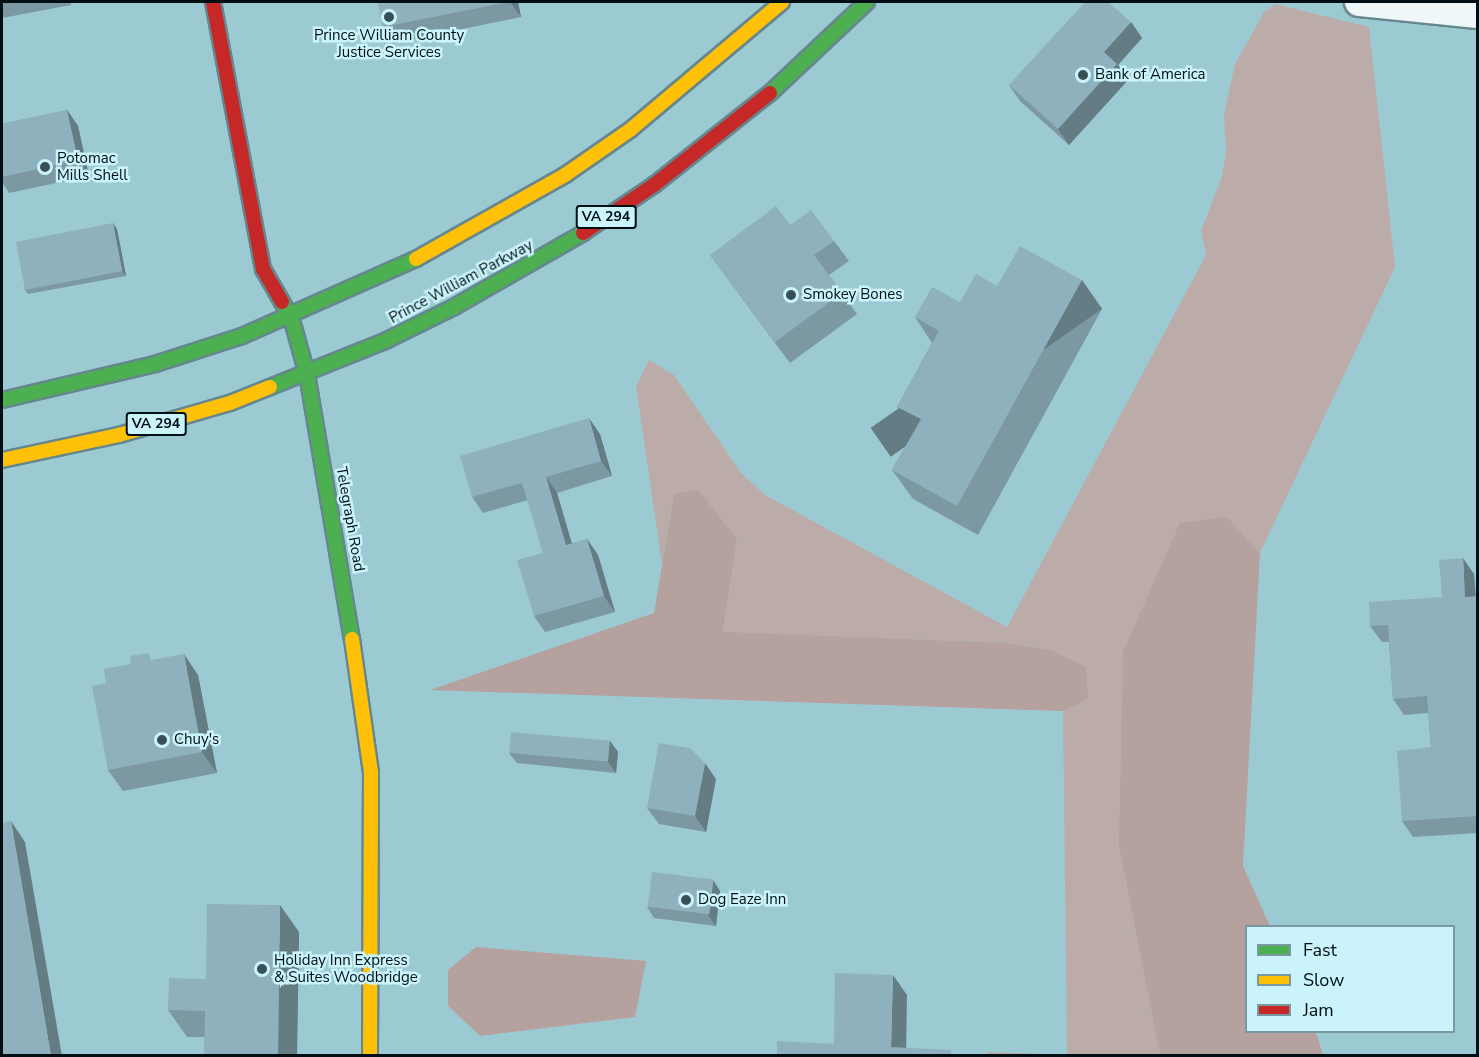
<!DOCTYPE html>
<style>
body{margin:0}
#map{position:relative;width:1479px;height:1057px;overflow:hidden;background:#9ccad3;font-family:"Nunito Sans",sans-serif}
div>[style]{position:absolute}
.green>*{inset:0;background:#bbaca9}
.forest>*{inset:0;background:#b5a19d}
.roads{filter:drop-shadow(2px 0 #66878e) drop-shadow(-2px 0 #66878e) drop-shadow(0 2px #66878e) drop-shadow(0 -2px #66878e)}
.street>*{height:28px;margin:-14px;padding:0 14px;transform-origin:14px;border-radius:14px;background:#f0f7f8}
.fast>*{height:14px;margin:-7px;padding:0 7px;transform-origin:7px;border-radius:7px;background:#4caf50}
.slow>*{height:14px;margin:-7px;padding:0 7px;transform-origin:7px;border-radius:7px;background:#ffc107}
.jam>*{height:14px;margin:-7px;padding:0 7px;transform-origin:7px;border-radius:7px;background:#c62828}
.wall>*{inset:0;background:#7b98a3}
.shaded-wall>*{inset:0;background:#647c84;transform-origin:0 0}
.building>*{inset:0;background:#8fb1bd;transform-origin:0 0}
.dots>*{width:16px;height:16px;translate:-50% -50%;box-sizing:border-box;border:3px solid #cbf3fb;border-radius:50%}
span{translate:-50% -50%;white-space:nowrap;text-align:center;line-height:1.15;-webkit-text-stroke:5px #cbf3fb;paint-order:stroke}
.shield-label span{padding:2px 4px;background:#cbf3fb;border:2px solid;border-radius:4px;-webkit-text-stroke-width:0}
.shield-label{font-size:14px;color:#000f14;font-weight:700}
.poi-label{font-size:15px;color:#000f14}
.left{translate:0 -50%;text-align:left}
.street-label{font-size:15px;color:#000f14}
.frame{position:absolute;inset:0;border:3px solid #000f14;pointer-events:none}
.legend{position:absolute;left:1245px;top:925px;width:210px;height:108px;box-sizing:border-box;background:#cbf3fb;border:2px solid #7a989f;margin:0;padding:8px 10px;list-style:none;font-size:18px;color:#000f14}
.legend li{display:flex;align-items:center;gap:12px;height:30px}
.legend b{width:30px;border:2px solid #7a989f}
</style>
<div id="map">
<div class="green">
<div style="clip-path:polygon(1275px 4px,1369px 27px,1395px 267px,1260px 553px,1227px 517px,1119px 846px,1160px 1055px,987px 1055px,987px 1052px,1067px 1055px,1063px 711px,1088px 699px,1051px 650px,1007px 643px,723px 633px,737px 539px,674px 494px,662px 564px,636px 386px,649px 360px,674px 375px,741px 473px,765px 495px,1007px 627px,1206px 255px,1201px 231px,1222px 176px,1226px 151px,1224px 114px,1235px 64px,1264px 12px)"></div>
</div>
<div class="forest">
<div style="clip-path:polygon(698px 490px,737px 539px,723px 632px,1006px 643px,1051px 650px,1086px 667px,1088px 699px,1063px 711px,430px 690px,654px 613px,674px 494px)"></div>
<div style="clip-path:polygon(1227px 517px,1260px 553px,1243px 866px,1270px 926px,1246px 926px,1246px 1032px,1316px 1032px,1323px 1055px,1160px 1055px,1119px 846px,1123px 652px,1180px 523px)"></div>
<div style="clip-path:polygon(476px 947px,646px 961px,635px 1017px,480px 1036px,448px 1006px,448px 970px)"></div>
</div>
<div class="roads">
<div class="street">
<div style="left:1359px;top:2px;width:120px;rotate:5.8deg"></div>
</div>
<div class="fast">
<div style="left:770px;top:93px;width:133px;rotate:-43.2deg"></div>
<div style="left:282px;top:302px;width:17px;rotate:59deg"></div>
<div style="left:291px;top:317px;width:59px;rotate:74.3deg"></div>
<div style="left:307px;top:374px;width:269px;rotate:80.4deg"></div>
<div style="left:270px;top:387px;width:124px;rotate:-21.8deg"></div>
<div style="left:385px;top:341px;width:77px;rotate:-26.2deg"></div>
<div style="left:454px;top:307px;width:149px;rotate:-29.8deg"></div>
<div style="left:2px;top:400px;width:157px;rotate:-13.2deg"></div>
<div style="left:155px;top:364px;width:91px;rotate:-17.8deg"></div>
<div style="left:242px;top:336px;width:190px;rotate:-23.9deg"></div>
</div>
<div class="slow">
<div style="left:416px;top:259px;width:171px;rotate:-29.4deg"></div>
<div style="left:565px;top:175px;width:79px;rotate:-34.7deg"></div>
<div style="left:630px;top:130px;width:199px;rotate:-40.1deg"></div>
<div style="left:2px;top:460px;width:120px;rotate:-12.1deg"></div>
<div style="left:119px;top:435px;width:116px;rotate:-16.1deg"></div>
<div style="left:230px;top:403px;width:43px;rotate:-21.8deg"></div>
<div style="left:352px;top:639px;width:134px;rotate:81.9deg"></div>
<div style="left:371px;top:772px;width:284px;rotate:90.2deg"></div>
</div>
<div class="jam">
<div style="left:213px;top:2px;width:272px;rotate:79.4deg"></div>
<div style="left:263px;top:269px;width:38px;rotate:60deg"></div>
<div style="left:583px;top:233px;width:86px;rotate:-34.1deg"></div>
<div style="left:654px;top:185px;width:148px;rotate:-38.4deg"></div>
</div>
</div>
<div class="wall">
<div style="clip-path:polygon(2px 2px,70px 2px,71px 5px,2px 18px)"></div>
<div style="clip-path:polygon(378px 2px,518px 2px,521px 17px,394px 43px,383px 27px)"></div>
<div style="clip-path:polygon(1131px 22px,1142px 38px,1118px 65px,1128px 80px,1069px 145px,1020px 101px,1009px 85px)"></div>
<div style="clip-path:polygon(67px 110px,78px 126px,89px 176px,9px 193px,2px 182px,2px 124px)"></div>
<div style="clip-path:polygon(790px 225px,834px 241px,849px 261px,829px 275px,857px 314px,790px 363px,710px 255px)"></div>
<div style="clip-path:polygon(117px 229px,126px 276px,28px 294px,24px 289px)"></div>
<div style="clip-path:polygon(997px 286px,1102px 309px,978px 535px,913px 499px,892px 470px,914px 431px,897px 407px,932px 343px,915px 317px,960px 302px)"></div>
<div style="clip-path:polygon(600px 434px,612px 476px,557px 493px,572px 544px,587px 539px,598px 555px,615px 612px,545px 632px,534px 616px,543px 553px,528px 500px,483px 513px,472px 497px)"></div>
<div style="clip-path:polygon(1474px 574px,1475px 596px,1478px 596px,1478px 833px,1413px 837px,1402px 821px,1431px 747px,1428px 713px,1404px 715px,1393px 699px,1389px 642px,1382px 642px,1370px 626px,1442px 597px)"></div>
<div style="clip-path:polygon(154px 660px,198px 675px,217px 773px,123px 791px,108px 770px,106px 683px)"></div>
<div style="clip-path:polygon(610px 741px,618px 752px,616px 773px,517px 763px,509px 753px)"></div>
<div style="clip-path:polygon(716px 779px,706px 832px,659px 824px,647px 808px)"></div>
<div style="clip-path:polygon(713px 880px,720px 891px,716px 926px,654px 918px,647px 907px)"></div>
<div style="clip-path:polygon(299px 932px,297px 1056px,204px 1056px,205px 1037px,187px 1037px,168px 1010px)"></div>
</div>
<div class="shaded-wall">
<div style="clip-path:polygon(510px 2px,518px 2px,521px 17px)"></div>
<div style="clip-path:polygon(1131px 22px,1142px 38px,1118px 65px,1128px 80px,1069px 145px,1058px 129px,1104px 52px)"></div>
<div style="clip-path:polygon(67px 110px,78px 126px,89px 176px,78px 160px)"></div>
<div style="clip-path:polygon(113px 223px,117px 229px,126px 276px,122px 271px)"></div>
<div style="left:1082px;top:280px;width:35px;height:258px;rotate:55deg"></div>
<div style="clip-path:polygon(589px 418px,600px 434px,612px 476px,601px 461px)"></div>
<div style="clip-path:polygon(546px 477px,557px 493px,577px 561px,566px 545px)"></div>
<div style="clip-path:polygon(587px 539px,598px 555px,615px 612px,604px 596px)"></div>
<div style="clip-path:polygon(1463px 558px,1474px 574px,1477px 612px,1465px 597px)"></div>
<div style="clip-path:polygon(184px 654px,198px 675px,217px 773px,202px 752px)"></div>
<div style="clip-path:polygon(610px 741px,618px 752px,616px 773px,608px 762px)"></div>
<div style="clip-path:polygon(705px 763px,716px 779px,706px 832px,695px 816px)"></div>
<div style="clip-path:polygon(11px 821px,25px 842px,62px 1056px,51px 1056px)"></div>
<div style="clip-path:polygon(713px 880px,720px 891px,716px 926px,708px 915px)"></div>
<div style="clip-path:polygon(280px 905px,299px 932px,297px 1056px,278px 1056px)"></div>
<div style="clip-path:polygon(893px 975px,907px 995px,906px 1056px,891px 1047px)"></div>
</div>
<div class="building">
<div style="clip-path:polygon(378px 2px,508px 2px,383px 27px)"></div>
<div style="clip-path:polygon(1085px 2px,1108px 2px,1131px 22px,1104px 52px,1117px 64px,1058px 129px,1009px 85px)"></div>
<div style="clip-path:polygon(67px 110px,78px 160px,2px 177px,2px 124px)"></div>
<div style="clip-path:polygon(776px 206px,790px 225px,811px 210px,834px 241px,814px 255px,842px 293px,775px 342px,710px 255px)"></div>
<div style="left:113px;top:223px;width:49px;height:99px;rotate:79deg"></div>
<div style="clip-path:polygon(1020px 246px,1082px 280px,957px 506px,892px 470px,921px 419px,897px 407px,939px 331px,915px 317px,932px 287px,960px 302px,976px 274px,997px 286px)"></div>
<div style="clip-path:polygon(589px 418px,601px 461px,546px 477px,566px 545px,587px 539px,604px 596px,534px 616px,517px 560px,543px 553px,522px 483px,472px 497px,460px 456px)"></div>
<div style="clip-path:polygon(1463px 558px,1465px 597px,1478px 596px,1478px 816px,1402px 821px,1397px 751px,1431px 747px,1427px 696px,1393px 699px,1388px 625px,1370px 626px,1369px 602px,1442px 597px,1439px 560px)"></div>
<div style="clip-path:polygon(149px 653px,151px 660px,184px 654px,202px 752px,108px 770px,92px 686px,106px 683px,104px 669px,131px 664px,130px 656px)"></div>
<div style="left:511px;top:732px;width:99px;height:21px;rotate:5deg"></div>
<div style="clip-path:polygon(659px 743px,690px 748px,705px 763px,695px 816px,647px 808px)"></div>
<div style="clip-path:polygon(11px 821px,51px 1056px,2px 1056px,2px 823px)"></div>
<div style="left:652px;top:872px;width:62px;height:35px;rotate:7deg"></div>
<div style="clip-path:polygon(207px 904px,280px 905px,278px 1056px,204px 1056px,205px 1011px,168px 1010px,169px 978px,206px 979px)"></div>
<div style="clip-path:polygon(835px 973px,893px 975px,891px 1047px,951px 1050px,951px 1056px,777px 1056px,777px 1041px,834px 1044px)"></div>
</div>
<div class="dots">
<div style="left:389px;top:17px;background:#375057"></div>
<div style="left:1083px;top:75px;background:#375057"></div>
<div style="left:45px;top:167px;background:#375057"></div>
<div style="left:791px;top:295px;background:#375057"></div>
<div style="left:162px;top:740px;background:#375057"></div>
<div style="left:686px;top:900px;background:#375057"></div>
<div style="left:262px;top:969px;background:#375057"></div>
</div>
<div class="shield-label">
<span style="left:606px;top:217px">VA 294</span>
<span style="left:156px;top:424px">VA 294</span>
</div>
<div class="poi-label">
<span style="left:389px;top:44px">Prince William County<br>Justice Services</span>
<span class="left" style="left:1095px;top:75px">Bank of America</span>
<span class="left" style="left:57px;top:167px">Potomac<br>Mills Shell</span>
<span class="left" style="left:803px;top:295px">Smokey Bones</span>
<span class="left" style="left:174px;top:740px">Chuy's</span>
<span class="left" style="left:698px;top:900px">Dog Eaze Inn</span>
<span class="left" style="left:274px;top:969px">Holiday Inn Express<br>&amp; Suites Woodbridge</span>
</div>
<div class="street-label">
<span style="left:461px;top:282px;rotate:-28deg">Prince William Parkway</span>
<span style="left:350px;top:519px;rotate:80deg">Telegraph Road</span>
</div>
<div class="frame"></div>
<ul class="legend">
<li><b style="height:8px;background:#4caf50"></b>Fast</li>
<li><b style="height:8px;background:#ffc107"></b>Slow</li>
<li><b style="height:8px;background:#c62828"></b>Jam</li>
</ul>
</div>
